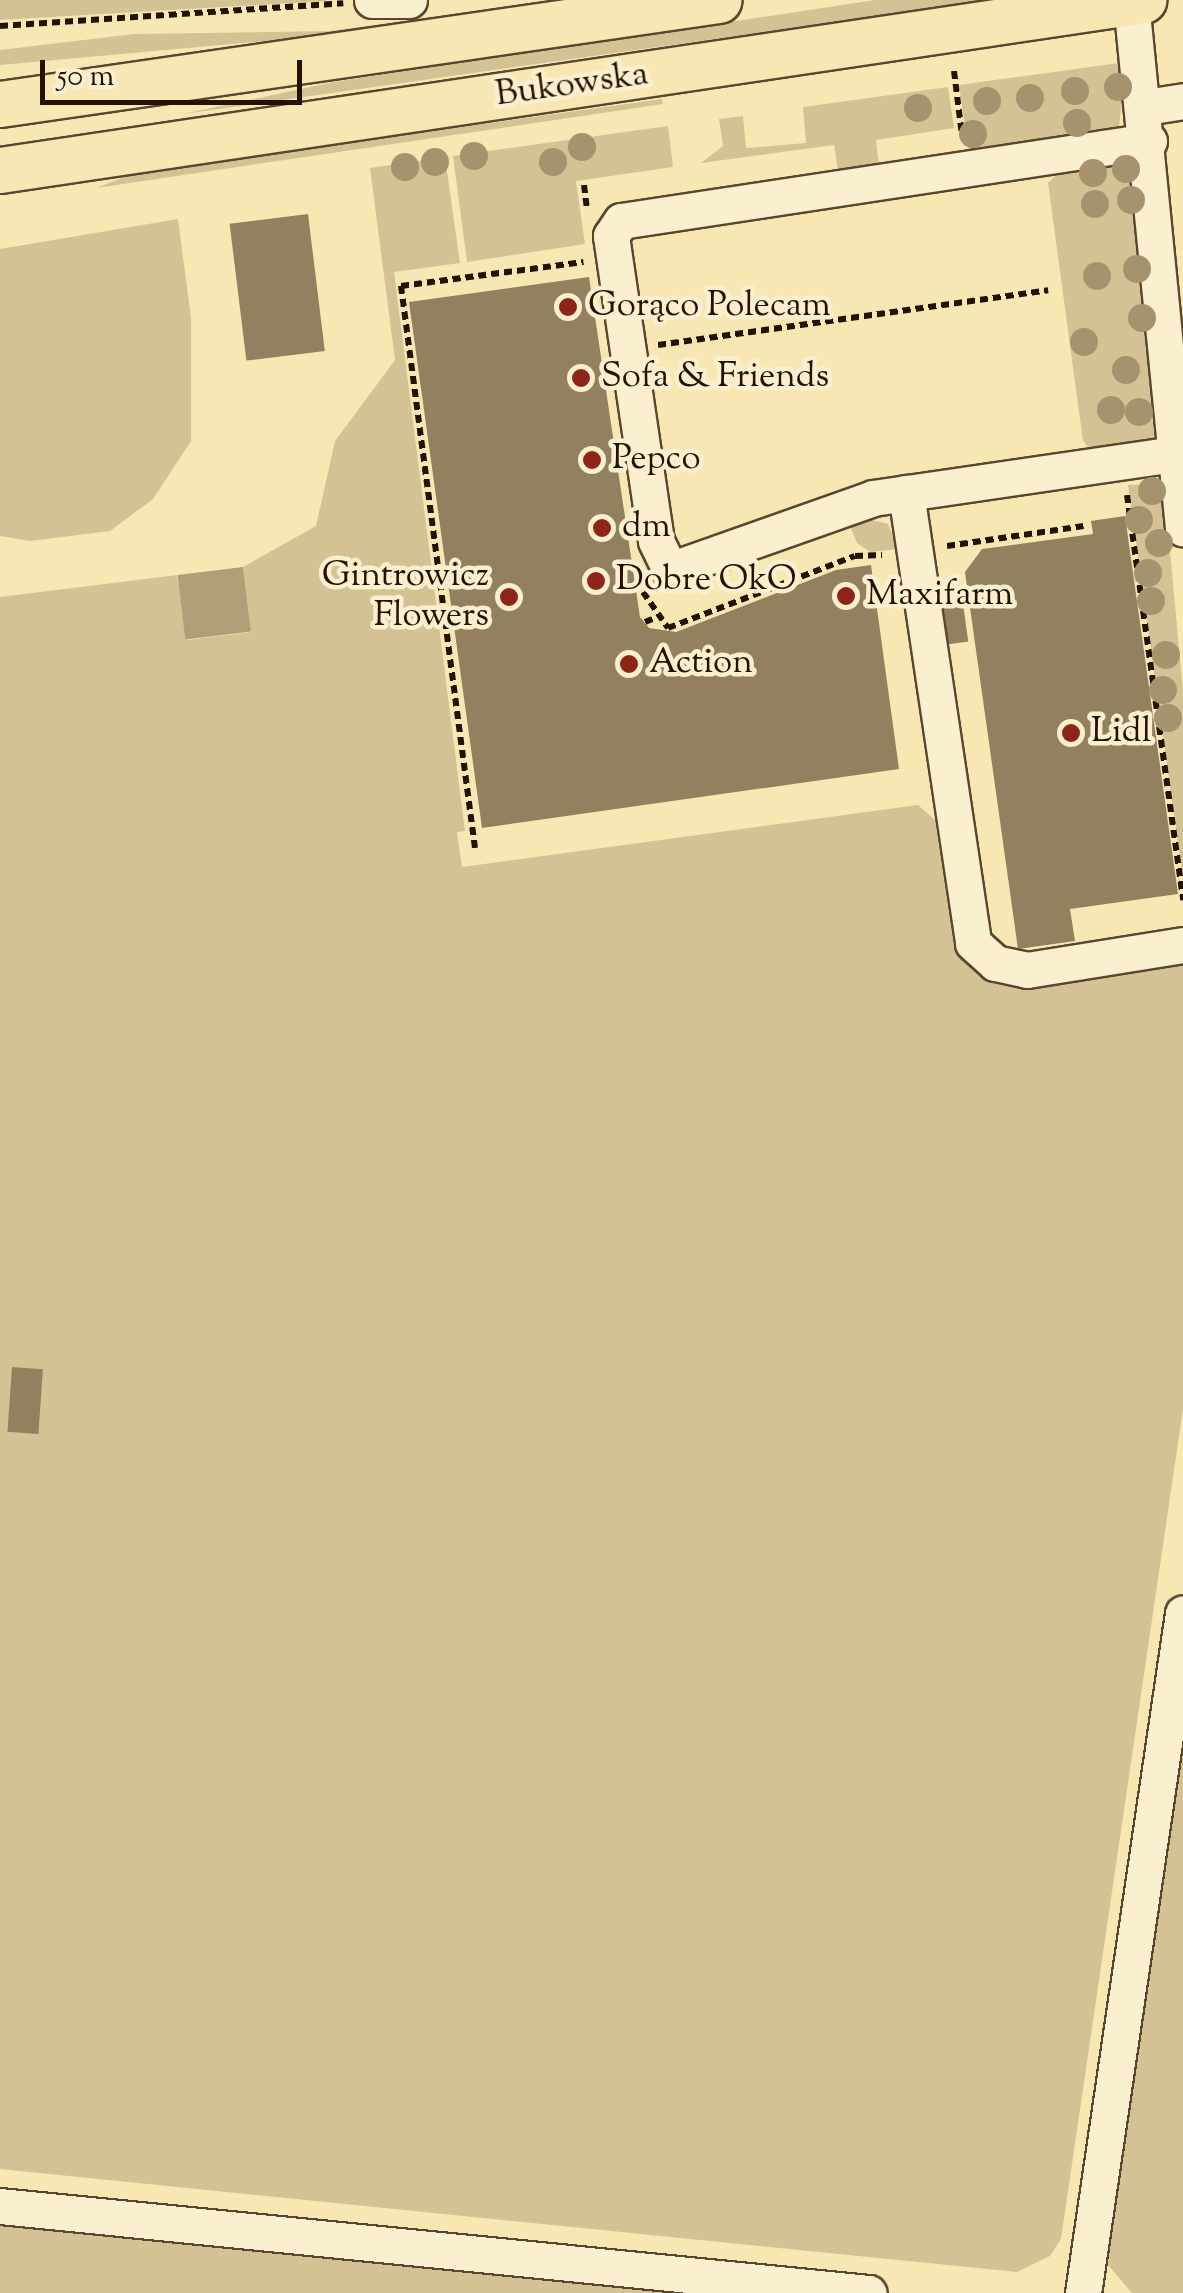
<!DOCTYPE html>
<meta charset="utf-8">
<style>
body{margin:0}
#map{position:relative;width:1183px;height:2293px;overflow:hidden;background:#f8e6b3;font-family:"Sorts Mill Goudy",serif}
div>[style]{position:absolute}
.green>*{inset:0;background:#d4c295}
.water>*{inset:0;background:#b09e76;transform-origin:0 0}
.building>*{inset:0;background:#92805e;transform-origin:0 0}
.path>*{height:6px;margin-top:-3px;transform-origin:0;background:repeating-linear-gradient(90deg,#241101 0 8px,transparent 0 13px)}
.roads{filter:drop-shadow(2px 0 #59462e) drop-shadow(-2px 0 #59462e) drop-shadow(0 2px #59462e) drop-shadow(0 -2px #59462e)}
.minor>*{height:35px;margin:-17.5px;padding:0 17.5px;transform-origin:17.5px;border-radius:17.5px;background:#faefce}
.major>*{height:45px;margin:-22.5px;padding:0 22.5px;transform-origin:22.5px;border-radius:22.5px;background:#f8e6b3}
.trees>*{width:28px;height:28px;margin:-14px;border-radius:50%;background:#a6936e}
.dots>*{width:28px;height:28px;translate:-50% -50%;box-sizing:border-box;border:5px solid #faefce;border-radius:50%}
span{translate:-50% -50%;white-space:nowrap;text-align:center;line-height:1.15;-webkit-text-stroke:9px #faefce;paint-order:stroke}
.street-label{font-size:35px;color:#241101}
.poi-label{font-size:35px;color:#241101}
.left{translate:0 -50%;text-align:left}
.right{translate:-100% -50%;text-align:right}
.scale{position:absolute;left:40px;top:60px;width:262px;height:45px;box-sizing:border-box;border:5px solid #241101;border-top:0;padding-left:12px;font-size:30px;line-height:35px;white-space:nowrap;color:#241101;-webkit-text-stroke:8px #faefce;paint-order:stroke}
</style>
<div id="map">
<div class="green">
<div style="clip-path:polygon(0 0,326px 0,326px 1px,0 20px)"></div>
<div style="clip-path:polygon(559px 0,321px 36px,0 65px,0 50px,134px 34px,330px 31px)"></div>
<div style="clip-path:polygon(875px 0,990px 0,183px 114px,334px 82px)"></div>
<div style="clip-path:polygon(1126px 62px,1119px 127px,969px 153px,959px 85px)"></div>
<div style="clip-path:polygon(948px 87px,954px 128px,876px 140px,879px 166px,838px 171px,834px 145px,701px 163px,723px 146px,719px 119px,743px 116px,746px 148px,806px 143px,803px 107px)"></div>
<div style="clip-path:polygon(662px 99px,663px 104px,96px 188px,135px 173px)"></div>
<div style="clip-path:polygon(668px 126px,673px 167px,576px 181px,585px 244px,467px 262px,453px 156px)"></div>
<div style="clip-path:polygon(445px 157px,460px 263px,394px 272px,465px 831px,457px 832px,462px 867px,918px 805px,935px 820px,955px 952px,983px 975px,1022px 987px,1183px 964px,1183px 1409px,1061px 2239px,1050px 2256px,1017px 2272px,0 2169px,0 597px,177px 575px,187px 640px,251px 632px,243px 567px,316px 526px,335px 441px,395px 360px,370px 168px)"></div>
<div style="clip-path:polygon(1121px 162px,1135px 169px,1159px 427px,1151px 444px,1092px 451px,1083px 441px,1048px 183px,1060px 172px)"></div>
<div style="clip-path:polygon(178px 219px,191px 318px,191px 441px,153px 499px,110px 531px,30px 541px,0 536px,0 249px)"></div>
<div style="clip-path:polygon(1155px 484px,1165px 497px,1183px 691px,1183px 879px,1128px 485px)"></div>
<div style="clip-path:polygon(864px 518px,888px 524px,898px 549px,870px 552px,857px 543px,849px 523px)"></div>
<div style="clip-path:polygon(1183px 1691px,1183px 2293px,1132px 2293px,1102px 2258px)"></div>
<div style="clip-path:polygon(0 2220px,730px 2293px,0 2293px)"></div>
</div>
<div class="water">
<div style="left:243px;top:567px;width:65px;height:66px;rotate:83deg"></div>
</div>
<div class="building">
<div style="left:308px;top:214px;width:138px;height:79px;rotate:83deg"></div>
<div style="clip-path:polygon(589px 277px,640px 617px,649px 628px,676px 632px,836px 570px,871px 565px,899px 769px,482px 828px,409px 302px)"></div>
<div style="clip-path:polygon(1125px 516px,1178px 894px,1070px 909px,1075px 941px,1018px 949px,965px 572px,982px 549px,1093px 534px,1091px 521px)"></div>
<div style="left:962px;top:597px;width:45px;height:20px;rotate:82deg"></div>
<div style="left:12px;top:1367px;width:31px;height:65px;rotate:4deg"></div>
</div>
<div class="path">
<div style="left:0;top:26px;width:344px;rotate:-3.8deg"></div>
<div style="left:954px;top:71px;width:64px;rotate:82.9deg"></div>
<div style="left:584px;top:185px;width:24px;rotate:83deg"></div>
<div style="left:658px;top:345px;width:394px;rotate:-8deg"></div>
<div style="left:1127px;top:495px;width:409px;rotate:82.1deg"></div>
<div style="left:947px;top:546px;width:138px;rotate:-8.3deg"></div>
<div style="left:643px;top:592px;width:44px;rotate:55.2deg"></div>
<div style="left:668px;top:628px;width:200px;rotate:-21.1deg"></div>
<div style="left:855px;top:556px;width:27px;rotate:-2deg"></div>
<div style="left:645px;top:622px;width:11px;rotate:-22deg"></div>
<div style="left:475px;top:848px;width:567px;rotate:-97.5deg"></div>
<div style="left:401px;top:286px;width:184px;rotate:-7.5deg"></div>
</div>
<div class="roads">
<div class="minor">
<div style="left:372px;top:0;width:37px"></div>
<div style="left:1131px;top:2px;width:529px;rotate:84.35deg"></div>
<div style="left:1146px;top:107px;width:37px;rotate:-9deg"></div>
<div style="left:1149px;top:141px;width:534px;rotate:171.38deg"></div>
<div style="left:621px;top:221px;width:18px;rotate:124deg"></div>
<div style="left:611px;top:236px;width:308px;rotate:81.6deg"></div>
<div style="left:656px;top:541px;width:32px;rotate:64deg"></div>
<div style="left:670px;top:570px;width:215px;rotate:-19.5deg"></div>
<div style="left:873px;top:498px;width:306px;rotate:-8.3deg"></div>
<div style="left:906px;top:493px;width:455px;rotate:81.5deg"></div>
<div style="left:973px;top:943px;width:30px;rotate:42deg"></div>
<div style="left:995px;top:963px;width:33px;rotate:12deg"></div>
<div style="left:1027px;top:970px;width:158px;rotate:-9.1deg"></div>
<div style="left:0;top:2206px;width:873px;rotate:5.72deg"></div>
<div style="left:1083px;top:2293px;width:687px;rotate:-81.63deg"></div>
</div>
<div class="major">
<div style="left:0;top:104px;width:726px;rotate:-8.23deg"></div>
<div style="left:0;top:170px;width:1156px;rotate:-8.46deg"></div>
</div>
</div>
<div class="trees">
<div style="left:1118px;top:87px"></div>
<div style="left:1075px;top:91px"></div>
<div style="left:1030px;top:98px"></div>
<div style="left:987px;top:101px"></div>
<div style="left:918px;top:108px"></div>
<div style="left:1077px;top:123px"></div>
<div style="left:973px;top:134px"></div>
<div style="left:582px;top:147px"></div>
<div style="left:474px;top:156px"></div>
<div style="left:435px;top:162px"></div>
<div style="left:553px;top:162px"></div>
<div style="left:405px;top:167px"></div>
<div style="left:1126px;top:169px"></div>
<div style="left:1093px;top:173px"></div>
<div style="left:1131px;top:200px"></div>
<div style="left:1095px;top:204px"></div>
<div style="left:1137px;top:269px"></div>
<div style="left:1097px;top:276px"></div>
<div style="left:1142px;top:318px"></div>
<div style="left:1084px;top:342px"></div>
<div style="left:1126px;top:370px"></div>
<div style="left:1111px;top:410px"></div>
<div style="left:1139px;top:412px"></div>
<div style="left:1152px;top:491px"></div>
<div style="left:1139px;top:520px"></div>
<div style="left:1159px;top:543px"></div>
<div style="left:1148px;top:573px"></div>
<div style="left:1151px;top:601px"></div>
<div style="left:1166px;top:655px"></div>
<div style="left:1163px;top:690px"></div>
<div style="left:1168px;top:718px"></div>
</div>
<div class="dots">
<div style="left:568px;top:307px;background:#8f2418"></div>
<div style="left:581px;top:378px;background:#8f2418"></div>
<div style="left:592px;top:460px;background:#8f2418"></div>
<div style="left:602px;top:528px;background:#8f2418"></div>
<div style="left:596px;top:581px;background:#8f2418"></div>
<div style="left:846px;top:596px;background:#8f2418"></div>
<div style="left:509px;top:597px;background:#8f2418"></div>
<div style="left:629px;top:664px;background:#8f2418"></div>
<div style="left:1071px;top:733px;background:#8f2418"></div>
</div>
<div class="street-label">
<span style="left:572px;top:86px;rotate:-8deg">Bukowska</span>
</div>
<div class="poi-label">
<span class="left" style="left:588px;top:307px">Gorąco Polecam</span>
<span class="left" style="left:601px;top:378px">Sofa &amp; Friends</span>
<span class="left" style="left:612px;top:460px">Pepco</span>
<span class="left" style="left:622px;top:528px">dm</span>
<span class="right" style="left:489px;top:597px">Gintrowicz<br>Flowers</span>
<span class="left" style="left:616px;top:581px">Dobre OkO</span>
<span class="left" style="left:866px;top:596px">Maxifarm</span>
<span class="left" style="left:649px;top:664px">Action</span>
<span class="left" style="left:1091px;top:733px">Lidl</span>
</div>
<div class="scale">50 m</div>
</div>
